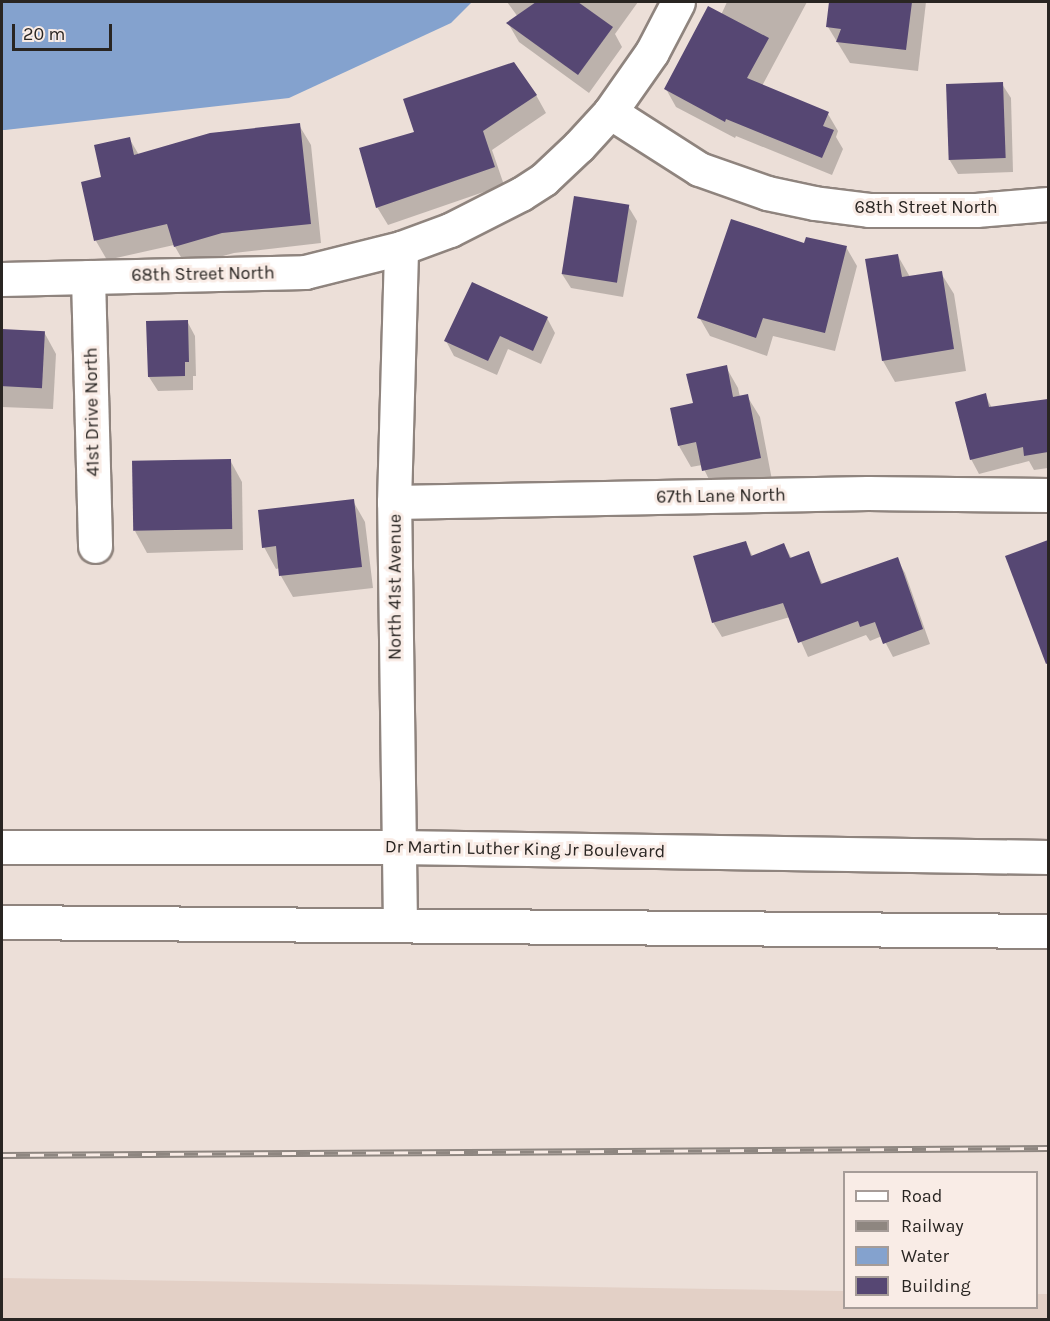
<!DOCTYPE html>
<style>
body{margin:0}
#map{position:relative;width:1050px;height:1321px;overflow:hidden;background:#ecdfd8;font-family:Karla,sans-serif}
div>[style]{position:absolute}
.built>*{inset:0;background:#e3d0c6}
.water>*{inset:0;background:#84a2ce}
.shadow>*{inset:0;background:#0003}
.building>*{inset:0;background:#564773;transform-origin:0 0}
.roads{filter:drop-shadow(2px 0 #8f847e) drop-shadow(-2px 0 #8f847e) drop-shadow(0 2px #8f847e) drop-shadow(0 -2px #8f847e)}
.street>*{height:33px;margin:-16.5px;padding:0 16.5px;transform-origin:16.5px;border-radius:16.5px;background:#fff}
.secondary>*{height:33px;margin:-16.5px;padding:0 16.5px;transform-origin:16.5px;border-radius:16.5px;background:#fff}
.rail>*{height:7px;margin-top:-3.5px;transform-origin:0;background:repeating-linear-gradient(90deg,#f9ece6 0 14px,#8e8680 0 28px);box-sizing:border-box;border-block:2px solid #8e8680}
span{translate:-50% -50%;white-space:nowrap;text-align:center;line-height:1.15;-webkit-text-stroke:6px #f9ece6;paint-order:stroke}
.street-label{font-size:18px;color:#292522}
.frame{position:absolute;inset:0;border:3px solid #292522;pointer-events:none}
.legend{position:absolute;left:843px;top:1171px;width:195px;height:138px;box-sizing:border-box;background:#f9ece6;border:2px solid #a69c98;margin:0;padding:8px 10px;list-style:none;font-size:18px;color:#292522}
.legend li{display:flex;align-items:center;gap:12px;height:30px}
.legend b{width:30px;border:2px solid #a69c98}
.scale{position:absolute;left:12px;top:24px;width:100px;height:27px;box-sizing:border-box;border:3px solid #292522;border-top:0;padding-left:8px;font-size:18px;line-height:21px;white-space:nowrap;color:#292522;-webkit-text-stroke:4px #f9ece6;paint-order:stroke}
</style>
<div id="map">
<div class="built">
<div style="clip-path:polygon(2px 1278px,844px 1291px,844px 1308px,1036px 1308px,1037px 1294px,1048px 1294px,1048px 1319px,2px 1320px)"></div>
</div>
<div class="water">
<div style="clip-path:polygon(2px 2px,472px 2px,451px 23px,289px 98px,5px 130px,2px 130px)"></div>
</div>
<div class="shadow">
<div style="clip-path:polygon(507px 2px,638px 2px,615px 34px,622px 47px,589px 93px,519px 42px,508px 23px,518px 17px)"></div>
<div style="clip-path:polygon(727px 2px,807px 2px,762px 86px,828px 114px,838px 131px,836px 137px,843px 149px,832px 175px,736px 136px,735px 138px,676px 107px,666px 89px,721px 15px)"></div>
<div style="clip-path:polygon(831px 2px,926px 2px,918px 71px,850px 63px,828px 27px)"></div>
<div style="clip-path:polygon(1002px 84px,1011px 98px,1013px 172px,958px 174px,949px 159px)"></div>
<div style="clip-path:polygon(536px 95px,546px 113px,492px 150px,504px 185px,388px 225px,377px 207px,361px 149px)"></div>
<div style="clip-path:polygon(299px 125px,311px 145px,321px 243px,234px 253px,186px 266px,174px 245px,107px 260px,96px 241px,82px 183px,103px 179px,129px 138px,139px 155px)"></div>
<div style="clip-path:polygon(628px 206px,637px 221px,623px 297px,571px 288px,562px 274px)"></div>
<div style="clip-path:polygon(805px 245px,846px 247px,857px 266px,835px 351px,773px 336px,767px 356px,710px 336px,699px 317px)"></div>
<div style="clip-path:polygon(898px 256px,910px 277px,941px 273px,954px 294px,966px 371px,895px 382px,883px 361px,867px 261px)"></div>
<div style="clip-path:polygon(547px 318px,555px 333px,541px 364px,508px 349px,497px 375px,454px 356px,446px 341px)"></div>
<div style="clip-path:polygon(187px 321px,195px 336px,196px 376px,193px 376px,193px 390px,158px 391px,149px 377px,147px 322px)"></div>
<div style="clip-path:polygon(2px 330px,44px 332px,56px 354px,53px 409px,2px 407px)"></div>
<div style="clip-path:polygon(726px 367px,738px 388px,740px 397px,747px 396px,760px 417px,772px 480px,715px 492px,702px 465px,691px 467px,679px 446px,694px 404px)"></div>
<div style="clip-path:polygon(985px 395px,992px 408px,1048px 400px,1048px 468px,1034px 470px,1029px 461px,979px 474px,971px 459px)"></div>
<div style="clip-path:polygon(230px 460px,242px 482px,243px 550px,147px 553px,135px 531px)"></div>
<div style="clip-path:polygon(353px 501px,365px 522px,373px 588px,293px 597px,281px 576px,280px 568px,276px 569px,264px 547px)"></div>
<div style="clip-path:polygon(1048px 542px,1048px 660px,1040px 646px,1007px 557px)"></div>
<div style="clip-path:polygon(746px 543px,753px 557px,784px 545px,792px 559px,808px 553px,823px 585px,897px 559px,905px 573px,930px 644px,893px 657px,882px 636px,870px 641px,866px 635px,808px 657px,790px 617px,722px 637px,713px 622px)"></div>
</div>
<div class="building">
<div style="clip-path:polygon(536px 2px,578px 2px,613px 27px,578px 75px,506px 23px)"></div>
<div style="clip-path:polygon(829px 2px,912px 2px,906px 50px,836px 42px,841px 29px,826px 27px)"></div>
<div style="clip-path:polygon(708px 6px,769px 38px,747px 78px,829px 112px,823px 126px,834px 130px,822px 158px,726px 119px,725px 122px,664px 89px)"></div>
<div style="clip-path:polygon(514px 62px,537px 95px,483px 131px,495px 167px,376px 208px,359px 148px,414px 132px,403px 99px)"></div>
<div style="left:1003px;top:82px;width:76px;height:57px;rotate:88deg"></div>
<div style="clip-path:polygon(300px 123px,311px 224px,222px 233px,174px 247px,167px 224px,94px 241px,81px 182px,101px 177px,94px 145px,130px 137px,134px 155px,210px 133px)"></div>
<div style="left:574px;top:196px;width:56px;height:79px;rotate:9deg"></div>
<div style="clip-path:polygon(731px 219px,804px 243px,806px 237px,847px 246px,825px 333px,763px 318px,756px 338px,697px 318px)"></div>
<div style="clip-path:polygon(898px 254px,902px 277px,942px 271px,954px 349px,882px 361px,865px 259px)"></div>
<div style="clip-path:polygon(472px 282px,548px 317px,533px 351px,500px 336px,488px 361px,444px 341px)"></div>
<div style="clip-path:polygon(188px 320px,189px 362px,185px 362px,185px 376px,148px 377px,146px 321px)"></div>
<div style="left:2px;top:329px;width:43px;height:57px;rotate:3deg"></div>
<div style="clip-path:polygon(727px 365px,733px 397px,748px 394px,761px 458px,702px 471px,696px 442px,678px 446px,670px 408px,693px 403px,686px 374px)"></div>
<div style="clip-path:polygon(986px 393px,989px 407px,1048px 399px,1048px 452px,1024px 456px,1023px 447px,970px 460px,955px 402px)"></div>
<div style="left:231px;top:459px;width:70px;height:99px;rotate:89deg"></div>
<div style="clip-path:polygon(354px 499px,362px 567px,279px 576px,276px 546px,262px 548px,258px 510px)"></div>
<div style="clip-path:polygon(1048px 540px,1048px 663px,1046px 664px,1005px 556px)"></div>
<div style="clip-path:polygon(746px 541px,751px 556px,784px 543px,790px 558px,809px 551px,821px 584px,898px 557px,923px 629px,883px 644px,875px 622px,860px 627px,858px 621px,798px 643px,783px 603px,712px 623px,693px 556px)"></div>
</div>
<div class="roads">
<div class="street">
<div style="left:610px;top:112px;width:106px;rotate:32.6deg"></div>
<div style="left:699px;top:169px;width:72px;rotate:19.4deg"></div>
<div style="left:767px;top:193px;width:48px;rotate:12deg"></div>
<div style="left:814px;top:203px;width:55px;rotate:7.3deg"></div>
<div style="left:869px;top:210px;width:107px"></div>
<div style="left:976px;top:210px;width:72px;rotate:-4.8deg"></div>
<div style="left:88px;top:277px;width:269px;rotate:88.5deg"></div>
<div style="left:2px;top:279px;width:303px;rotate:-1.3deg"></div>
<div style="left:305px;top:272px;width:99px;rotate:-14deg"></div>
<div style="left:401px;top:248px;width:52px;rotate:-20.2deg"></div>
<div style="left:450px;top:230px;width:80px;rotate:-26.9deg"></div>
<div style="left:521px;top:194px;width:27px;rotate:-33deg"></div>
<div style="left:544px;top:179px;width:48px;rotate:-43.3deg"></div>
<div style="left:579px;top:146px;width:46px;rotate:-47.6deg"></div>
<div style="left:610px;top:112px;width:73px;rotate:-55deg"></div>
<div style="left:652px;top:52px;width:56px;rotate:-62.5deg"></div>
<div style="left:394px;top:502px;width:474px;rotate:-1.1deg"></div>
<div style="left:868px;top:493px;width:180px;rotate:0.6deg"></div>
<div style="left:400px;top:925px;width:423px;rotate:-90.8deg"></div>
<div style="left:394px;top:502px;width:254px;rotate:-88.4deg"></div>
</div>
<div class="secondary">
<div style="left:2px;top:847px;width:395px"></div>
<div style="left:397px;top:847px;width:651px;rotate:0.88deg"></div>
<div style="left:2px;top:922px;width:1046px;rotate:0.49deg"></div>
</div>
</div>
<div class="rail">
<div style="left:2px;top:1155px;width:1046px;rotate:-0.38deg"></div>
</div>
<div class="street-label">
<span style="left:926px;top:207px">68th Street North</span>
<span style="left:203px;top:274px;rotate:-1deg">68th Street North</span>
<span style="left:92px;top:412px;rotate:-91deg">41st Drive North</span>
<span style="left:721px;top:496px;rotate:-1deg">67th Lane North</span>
<span style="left:395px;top:587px;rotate:-90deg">North 41st Avenue</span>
<span style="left:525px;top:849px;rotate:1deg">Dr Martin Luther King Jr Boulevard</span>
</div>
<div class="frame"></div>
<ul class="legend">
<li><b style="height:8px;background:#fff"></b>Road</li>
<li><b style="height:8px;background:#8e8680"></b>Railway</li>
<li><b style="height:16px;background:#84a2ce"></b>Water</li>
<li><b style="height:16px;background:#564773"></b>Building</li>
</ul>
<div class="scale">20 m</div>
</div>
